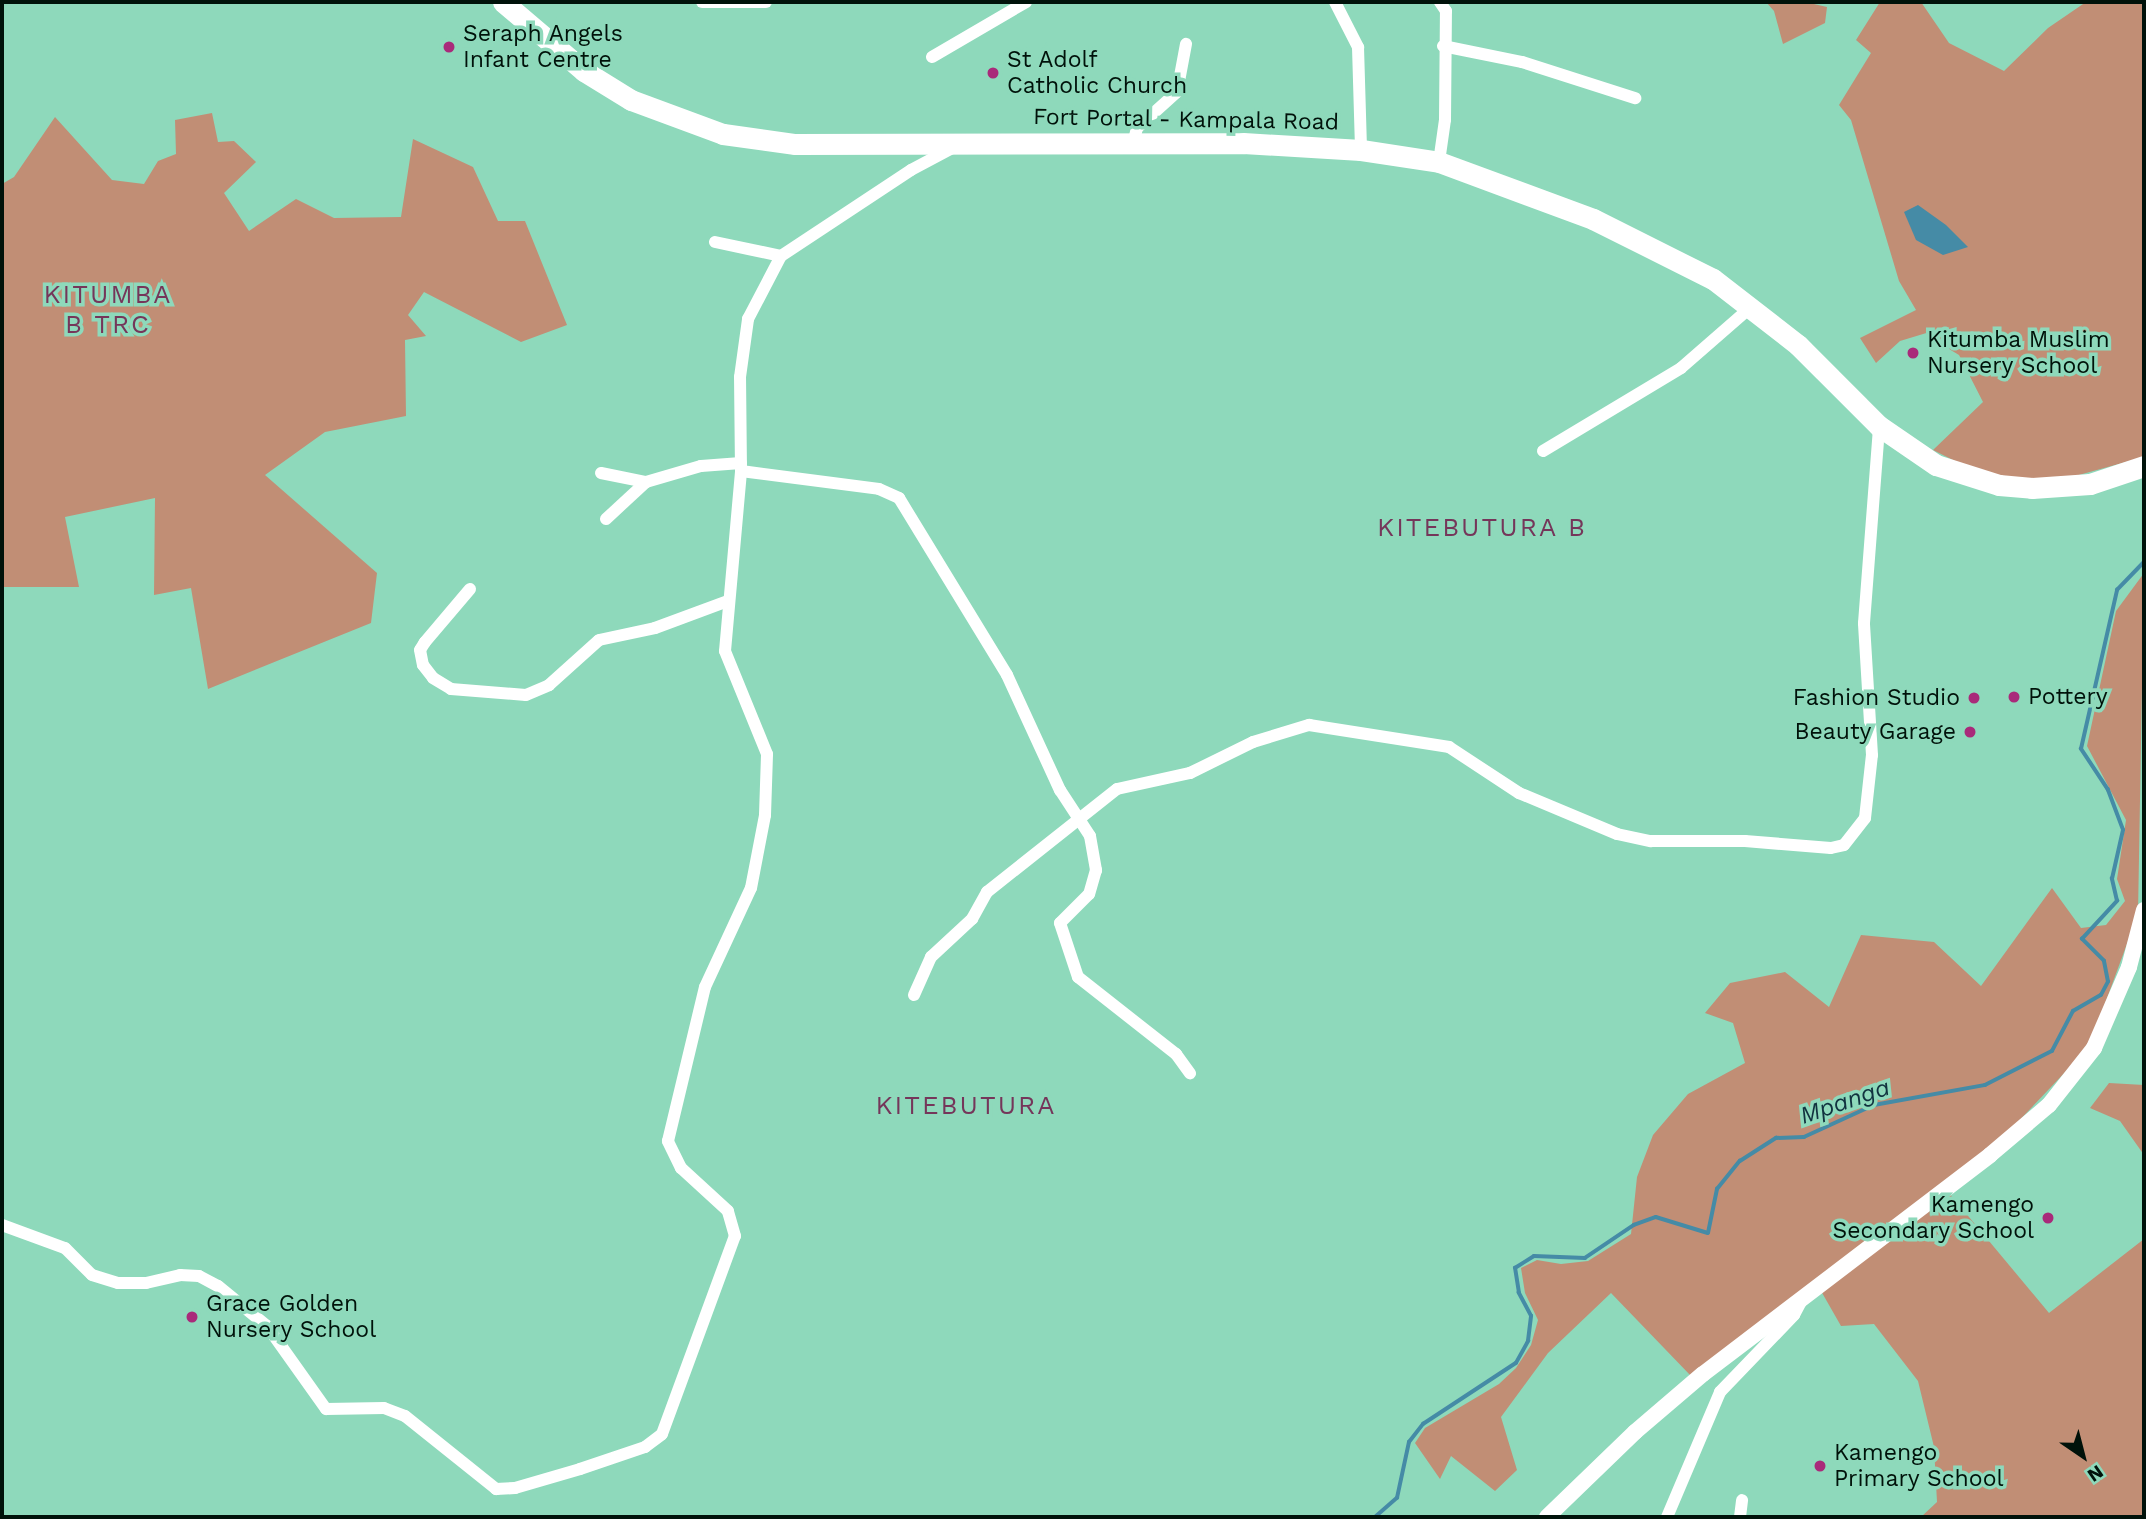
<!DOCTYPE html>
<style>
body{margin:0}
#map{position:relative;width:2146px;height:1519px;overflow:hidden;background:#8ed9bb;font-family:"Work Sans",sans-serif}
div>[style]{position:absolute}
.green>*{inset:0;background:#c18e75}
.water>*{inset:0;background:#458ba6}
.stream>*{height:3.5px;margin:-1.75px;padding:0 1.75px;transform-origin:1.75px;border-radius:1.75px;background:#458ba6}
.street>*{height:12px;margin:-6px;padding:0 6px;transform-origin:6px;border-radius:6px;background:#fff}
.secondary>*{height:16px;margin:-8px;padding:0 8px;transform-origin:8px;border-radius:8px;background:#fff}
.highway>*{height:21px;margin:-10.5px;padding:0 10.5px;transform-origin:10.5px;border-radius:10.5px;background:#fff}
.dots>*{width:19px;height:19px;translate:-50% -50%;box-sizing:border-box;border:4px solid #8ed9bb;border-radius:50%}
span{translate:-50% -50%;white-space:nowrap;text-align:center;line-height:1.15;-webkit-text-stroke:7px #8ed9bb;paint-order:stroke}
.poi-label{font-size:23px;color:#00120a}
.left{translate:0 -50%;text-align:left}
.right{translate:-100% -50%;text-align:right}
.street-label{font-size:23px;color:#00120a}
.water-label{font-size:24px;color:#11323f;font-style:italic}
.quarter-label{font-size:26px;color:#75365a;letter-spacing:2px}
.frame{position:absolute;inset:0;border:4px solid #00120a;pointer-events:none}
.north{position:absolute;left:2048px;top:1421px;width:70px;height:70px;-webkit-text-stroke:5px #8ed9bb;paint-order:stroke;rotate:145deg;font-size:19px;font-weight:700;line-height:28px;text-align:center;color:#00120a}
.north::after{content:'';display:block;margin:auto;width:24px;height:32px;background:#00120a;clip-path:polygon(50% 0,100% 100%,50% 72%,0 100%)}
</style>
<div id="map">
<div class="green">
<div style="clip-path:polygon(1766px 2px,1805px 2px,1827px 7px,1825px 23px,1783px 44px,1774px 11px)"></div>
<div style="clip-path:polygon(1880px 2px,1921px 2px,1949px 43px,2004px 71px,2048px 28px,2086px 2px,2144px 2px,2144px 457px,2057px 481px,1998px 477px,1957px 462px,1933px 450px,1983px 402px,1959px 355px,1934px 340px,1933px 331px,1900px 341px,1876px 363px,1860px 338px,1916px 310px,1899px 281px,1851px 120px,1839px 105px,1871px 53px,1856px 40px)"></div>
<div style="clip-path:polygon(212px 113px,218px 142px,234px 141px,256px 162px,224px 193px,249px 231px,296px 199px,334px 218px,401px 217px,413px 139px,473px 167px,498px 221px,525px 221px,567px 325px,521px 342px,424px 292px,408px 315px,426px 336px,405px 340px,406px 416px,325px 432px,265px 475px,377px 573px,371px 623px,208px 689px,191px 588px,154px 595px,155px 498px,65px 517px,79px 587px,2px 587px,2px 184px,14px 177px,55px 117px,112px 180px,144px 184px,158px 161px,176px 154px,175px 120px)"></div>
<div style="clip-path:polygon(2144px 573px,2138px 914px,2089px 1047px,1994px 1147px,1691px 1376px,1611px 1293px,1548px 1353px,1501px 1417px,1517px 1470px,1495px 1491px,1451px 1456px,1440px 1479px,1415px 1443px,1425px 1428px,1499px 1384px,1516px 1368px,1531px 1345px,1538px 1320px,1525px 1293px,1521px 1268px,1537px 1260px,1561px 1264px,1588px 1261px,1631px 1234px,1637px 1177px,1653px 1135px,1688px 1094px,1745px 1063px,1733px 1023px,1705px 1013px,1730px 983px,1785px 972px,1829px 1007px,1861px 935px,1934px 942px,1981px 986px,2052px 888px,2081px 928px,2106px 925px,2125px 901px,2117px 879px,2126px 820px,2087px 746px,2116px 611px)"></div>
<div style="clip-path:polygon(2109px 1083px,2144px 1085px,2144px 1155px,2120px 1121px,2090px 1108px)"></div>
<div style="clip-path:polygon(1949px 1193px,2049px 1313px,2144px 1239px,2144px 1517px,1921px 1517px,1937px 1502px,1934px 1447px,1918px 1381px,1874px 1324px,1841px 1326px,1821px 1291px)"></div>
</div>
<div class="water">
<div style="clip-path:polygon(1918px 205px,1946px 225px,1968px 247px,1943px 255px,1916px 240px,1904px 212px)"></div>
</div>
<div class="stream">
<div style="left:1375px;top:1517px;width:29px;rotate:-41deg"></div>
<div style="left:1397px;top:1498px;width:57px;rotate:-77.9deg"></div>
<div style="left:1409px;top:1442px;width:23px;rotate:-52deg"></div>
<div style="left:1423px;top:1424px;width:111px;rotate:-33.3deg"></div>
<div style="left:1516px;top:1363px;width:25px;rotate:-61deg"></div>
<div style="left:1528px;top:1341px;width:25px;rotate:-83deg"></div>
<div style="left:1531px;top:1316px;width:26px;rotate:-118deg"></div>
<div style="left:1519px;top:1293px;width:25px;rotate:-99deg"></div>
<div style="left:1515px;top:1268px;width:22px;rotate:-32deg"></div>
<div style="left:1534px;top:1256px;width:51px;rotate:2.2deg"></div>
<div style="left:1585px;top:1258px;width:59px;rotate:-34deg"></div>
<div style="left:1634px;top:1225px;width:23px;rotate:-20deg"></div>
<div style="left:1656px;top:1217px;width:54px;rotate:17.1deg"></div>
<div style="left:1708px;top:1233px;width:45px;rotate:-78.4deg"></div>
<div style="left:1717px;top:1189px;width:36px;rotate:-51deg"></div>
<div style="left:1740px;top:1161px;width:43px;rotate:-32.6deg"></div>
<div style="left:1776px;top:1138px;width:28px;rotate:-2deg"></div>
<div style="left:1804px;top:1137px;width:77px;rotate:-24.6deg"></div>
<div style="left:1874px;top:1105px;width:113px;rotate:-10.2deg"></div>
<div style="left:1985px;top:1085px;width:75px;rotate:-26.9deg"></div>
<div style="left:2052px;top:1051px;width:45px;rotate:-62.3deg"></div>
<div style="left:2073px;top:1011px;width:32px;rotate:-30deg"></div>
<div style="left:2101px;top:995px;width:15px;rotate:-62deg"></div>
<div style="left:2108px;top:982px;width:21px;rotate:-101deg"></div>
<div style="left:2104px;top:961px;width:31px;rotate:-135deg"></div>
<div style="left:2082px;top:939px;width:52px;rotate:-47.4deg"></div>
<div style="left:2117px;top:901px;width:23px;rotate:-103deg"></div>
<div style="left:2112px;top:879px;width:50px;rotate:-77.3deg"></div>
<div style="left:2123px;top:830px;width:43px;rotate:-110.6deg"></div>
<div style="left:2108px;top:790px;width:49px;rotate:-123.4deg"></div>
<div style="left:2081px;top:749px;width:163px;rotate:-77.2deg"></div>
<div style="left:2117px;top:590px;width:39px;rotate:-46deg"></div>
</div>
<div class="street">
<div style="left:702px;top:2px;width:64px"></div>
<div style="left:1335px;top:2px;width:51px;rotate:62.9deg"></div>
<div style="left:1358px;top:47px;width:103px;rotate:88.3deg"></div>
<div style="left:1443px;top:46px;width:81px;rotate:11.4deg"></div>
<div style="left:1522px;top:62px;width:119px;rotate:17.7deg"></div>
<div style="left:932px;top:57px;width:109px;rotate:-30.3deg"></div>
<div style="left:1133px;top:144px;width:16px;rotate:-76deg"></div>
<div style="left:1137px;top:128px;width:54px;rotate:-42deg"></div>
<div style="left:1177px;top:92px;width:49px;rotate:-79.4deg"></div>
<div style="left:1439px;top:162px;width:42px;rotate:-81.9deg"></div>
<div style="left:1445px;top:120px;width:109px;rotate:-89.5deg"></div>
<div style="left:1446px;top:11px;width:11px;rotate:-124deg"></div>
<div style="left:715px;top:242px;width:67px;rotate:12deg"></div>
<div style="left:1543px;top:451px;width:161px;rotate:-31deg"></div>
<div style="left:1681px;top:368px;width:94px;rotate:-41.1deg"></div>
<div style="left:741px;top:471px;width:139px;rotate:7.4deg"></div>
<div style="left:879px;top:489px;width:22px;rotate:24deg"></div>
<div style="left:899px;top:498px;width:207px;rotate:58.6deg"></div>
<div style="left:1007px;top:675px;width:127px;rotate:65.3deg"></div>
<div style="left:1060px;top:790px;width:55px;rotate:56.9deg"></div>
<div style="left:1090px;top:836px;width:35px;rotate:80deg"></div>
<div style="left:1096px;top:870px;width:25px;rotate:106deg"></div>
<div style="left:1089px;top:894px;width:41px;rotate:135deg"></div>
<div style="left:1060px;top:923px;width:57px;rotate:71.6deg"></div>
<div style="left:1078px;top:977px;width:125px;rotate:38.2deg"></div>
<div style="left:1176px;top:1054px;width:24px;rotate:54deg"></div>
<div style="left:601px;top:473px;width:46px;rotate:11.3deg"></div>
<div style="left:606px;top:519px;width:54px;rotate:-42.8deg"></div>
<div style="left:646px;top:482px;width:57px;rotate:-16.2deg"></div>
<div style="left:701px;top:466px;width:40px;rotate:-4.3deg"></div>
<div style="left:470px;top:589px;width:70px;rotate:130.3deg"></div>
<div style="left:425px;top:642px;width:9px;rotate:122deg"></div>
<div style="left:420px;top:650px;width:15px;rotate:79deg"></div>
<div style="left:423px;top:665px;width:16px;rotate:52deg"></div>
<div style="left:433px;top:678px;width:21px;rotate:31deg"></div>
<div style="left:451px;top:689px;width:75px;rotate:4.6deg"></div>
<div style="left:526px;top:695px;width:25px;rotate:-23deg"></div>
<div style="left:549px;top:685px;width:67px;rotate:-42deg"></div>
<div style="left:599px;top:640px;width:57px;rotate:-12.1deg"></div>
<div style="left:655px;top:628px;width:78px;rotate:-20.3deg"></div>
<div style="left:914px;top:995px;width:42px;rotate:-65.9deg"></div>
<div style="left:931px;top:957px;width:56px;rotate:-42.8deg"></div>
<div style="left:972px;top:919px;width:31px;rotate:-61deg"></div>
<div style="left:987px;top:892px;width:166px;rotate:-38.4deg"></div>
<div style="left:1117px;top:789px;width:75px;rotate:-12.4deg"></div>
<div style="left:1190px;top:773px;width:70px;rotate:-26.2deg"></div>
<div style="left:1253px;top:742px;width:59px;rotate:-16.9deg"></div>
<div style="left:1309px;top:725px;width:142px;rotate:8.9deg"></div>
<div style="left:1449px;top:747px;width:84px;rotate:33.3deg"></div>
<div style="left:1519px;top:793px;width:106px;rotate:22.7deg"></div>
<div style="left:1617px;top:834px;width:35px;rotate:12deg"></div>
<div style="left:1651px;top:841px;width:94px"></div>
<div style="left:1745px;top:841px;width:86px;rotate:4.7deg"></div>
<div style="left:1831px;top:848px;width:13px;rotate:-13deg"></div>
<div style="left:1844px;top:845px;width:34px;rotate:-52deg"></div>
<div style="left:1865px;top:818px;width:63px;rotate:-83.7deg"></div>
<div style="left:1872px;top:755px;width:132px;rotate:-93.5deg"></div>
<div style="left:1864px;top:623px;width:198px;rotate:-85.6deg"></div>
<div style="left:2px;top:1225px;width:67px;rotate:20.1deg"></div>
<div style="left:65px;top:1248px;width:38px;rotate:45deg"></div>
<div style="left:92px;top:1275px;width:27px;rotate:17deg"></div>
<div style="left:118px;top:1283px;width:28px"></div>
<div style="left:146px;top:1283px;width:35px;rotate:-13deg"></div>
<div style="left:180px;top:1275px;width:19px;rotate:3deg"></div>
<div style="left:199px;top:1276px;width:21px;rotate:28deg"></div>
<div style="left:218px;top:1286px;width:63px;rotate:39.2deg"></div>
<div style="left:267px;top:1326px;width:102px;rotate:54.6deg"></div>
<div style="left:326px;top:1409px;width:58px;rotate:-1deg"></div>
<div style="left:384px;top:1408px;width:22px;rotate:21deg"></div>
<div style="left:405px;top:1416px;width:117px;rotate:38.7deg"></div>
<div style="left:496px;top:1489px;width:19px;rotate:-3deg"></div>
<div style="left:515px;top:1488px;width:68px;rotate:-16.3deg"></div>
<div style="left:580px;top:1469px;width:69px;rotate:-18.7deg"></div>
<div style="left:645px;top:1447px;width:21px;rotate:-37deg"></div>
<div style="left:662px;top:1434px;width:211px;rotate:-69.8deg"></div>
<div style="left:735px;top:1236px;width:26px;rotate:-106deg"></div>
<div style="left:728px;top:1211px;width:64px;rotate:-137.5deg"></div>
<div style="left:681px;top:1168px;width:30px;rotate:-116deg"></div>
<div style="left:668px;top:1141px;width:158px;rotate:-76.5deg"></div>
<div style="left:705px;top:987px;width:109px;rotate:-65.1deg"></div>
<div style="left:751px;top:888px;width:74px;rotate:-79.1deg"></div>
<div style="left:765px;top:815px;width:61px;rotate:-88.1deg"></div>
<div style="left:767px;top:754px;width:111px;rotate:-112.2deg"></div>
<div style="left:725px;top:651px;width:181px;rotate:-84.9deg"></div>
<div style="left:741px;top:471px;width:94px;rotate:-90.6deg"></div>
<div style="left:740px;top:377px;width:59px;rotate:-82.1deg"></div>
<div style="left:748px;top:319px;width:71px;rotate:-62.4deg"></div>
<div style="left:781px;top:256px;width:156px;rotate:-33.5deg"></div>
<div style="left:911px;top:170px;width:49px;rotate:-28.1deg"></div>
<div style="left:1667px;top:1517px;width:136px;rotate:-67deg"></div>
<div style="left:1720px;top:1392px;width:107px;rotate:-46.1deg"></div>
<div style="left:1794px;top:1315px;width:19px;rotate:-62deg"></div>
<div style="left:1740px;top:1517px;width:17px;rotate:-83deg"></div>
</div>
<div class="secondary">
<div style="left:1547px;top:1517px;width:122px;rotate:-44deg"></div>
<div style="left:1635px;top:1432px;width:89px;rotate:-40.5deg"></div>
<div style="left:1703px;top:1374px;width:361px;rotate:-37.3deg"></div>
<div style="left:1990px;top:1155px;width:77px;rotate:-40.3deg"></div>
<div style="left:2049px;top:1105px;width:73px;rotate:-51.7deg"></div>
<div style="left:2094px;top:1048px;width:88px;rotate:-66.6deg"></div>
<div style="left:2129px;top:967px;width:59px;rotate:-75.3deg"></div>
</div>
<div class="highway">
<div style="left:503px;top:2px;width:106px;rotate:40.4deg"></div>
<div style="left:584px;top:71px;width:55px;rotate:31.7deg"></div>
<div style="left:631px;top:100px;width:98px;rotate:20.3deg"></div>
<div style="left:723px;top:134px;width:73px;rotate:7.9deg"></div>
<div style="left:795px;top:144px;width:448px;rotate:-0.1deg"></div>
<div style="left:1243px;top:143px;width:118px;rotate:3.4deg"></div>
<div style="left:1361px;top:150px;width:79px;rotate:8.7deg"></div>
<div style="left:1439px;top:162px;width:164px;rotate:20.3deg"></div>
<div style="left:1593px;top:219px;width:134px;rotate:26.6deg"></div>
<div style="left:1713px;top:279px;width:108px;rotate:37.8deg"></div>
<div style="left:1798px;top:345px;width:115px;rotate:45deg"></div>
<div style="left:1879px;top:426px;width:69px;rotate:34.4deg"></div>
<div style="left:1936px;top:465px;width:66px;rotate:17.6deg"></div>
<div style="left:1999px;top:485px;width:33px;rotate:5deg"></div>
<div style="left:2032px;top:488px;width:58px;rotate:-3.9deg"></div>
<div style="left:2090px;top:484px;width:57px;rotate:-18.4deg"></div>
</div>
<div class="dots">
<div style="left:449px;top:47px;background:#a92a7a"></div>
<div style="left:993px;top:73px;background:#a92a7a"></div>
<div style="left:1913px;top:353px;background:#a92a7a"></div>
<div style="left:2014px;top:697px;background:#a92a7a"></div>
<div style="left:1974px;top:698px;background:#a92a7a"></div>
<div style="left:1970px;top:732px;background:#a92a7a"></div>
<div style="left:2048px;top:1218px;background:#a92a7a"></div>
<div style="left:192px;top:1317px;background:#a92a7a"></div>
<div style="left:1820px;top:1466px;background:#a92a7a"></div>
</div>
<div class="poi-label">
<span class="left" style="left:463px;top:47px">Seraph Angels<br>Infant Centre</span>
<span class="left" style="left:1007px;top:73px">St Adolf<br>Catholic Church</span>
<span class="left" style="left:1927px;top:353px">Kitumba Muslim<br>Nursery School</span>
<span class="left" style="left:2028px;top:697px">Pottery</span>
<span class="right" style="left:1960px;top:698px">Fashion Studio</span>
<span class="right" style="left:1956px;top:732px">Beauty Garage</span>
<span class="right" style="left:2034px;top:1218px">Kamengo<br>Secondary School</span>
<span class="left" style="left:206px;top:1317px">Grace Golden<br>Nursery School</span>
<span class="left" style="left:1834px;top:1466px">Kamengo<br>Primary School</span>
</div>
<div class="street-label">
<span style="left:1186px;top:120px;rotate:1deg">Fort Portal - Kampala Road</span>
</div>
<div class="water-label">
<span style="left:1845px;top:1102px;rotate:-19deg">Mpanga</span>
</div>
<div class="quarter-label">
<span style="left:108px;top:310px">KITUMBA<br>B TRC</span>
<span style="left:1482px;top:528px">KITEBUTURA B</span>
<span style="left:966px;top:1106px">KITEBUTURA</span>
</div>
<div class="frame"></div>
<div class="north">N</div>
</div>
